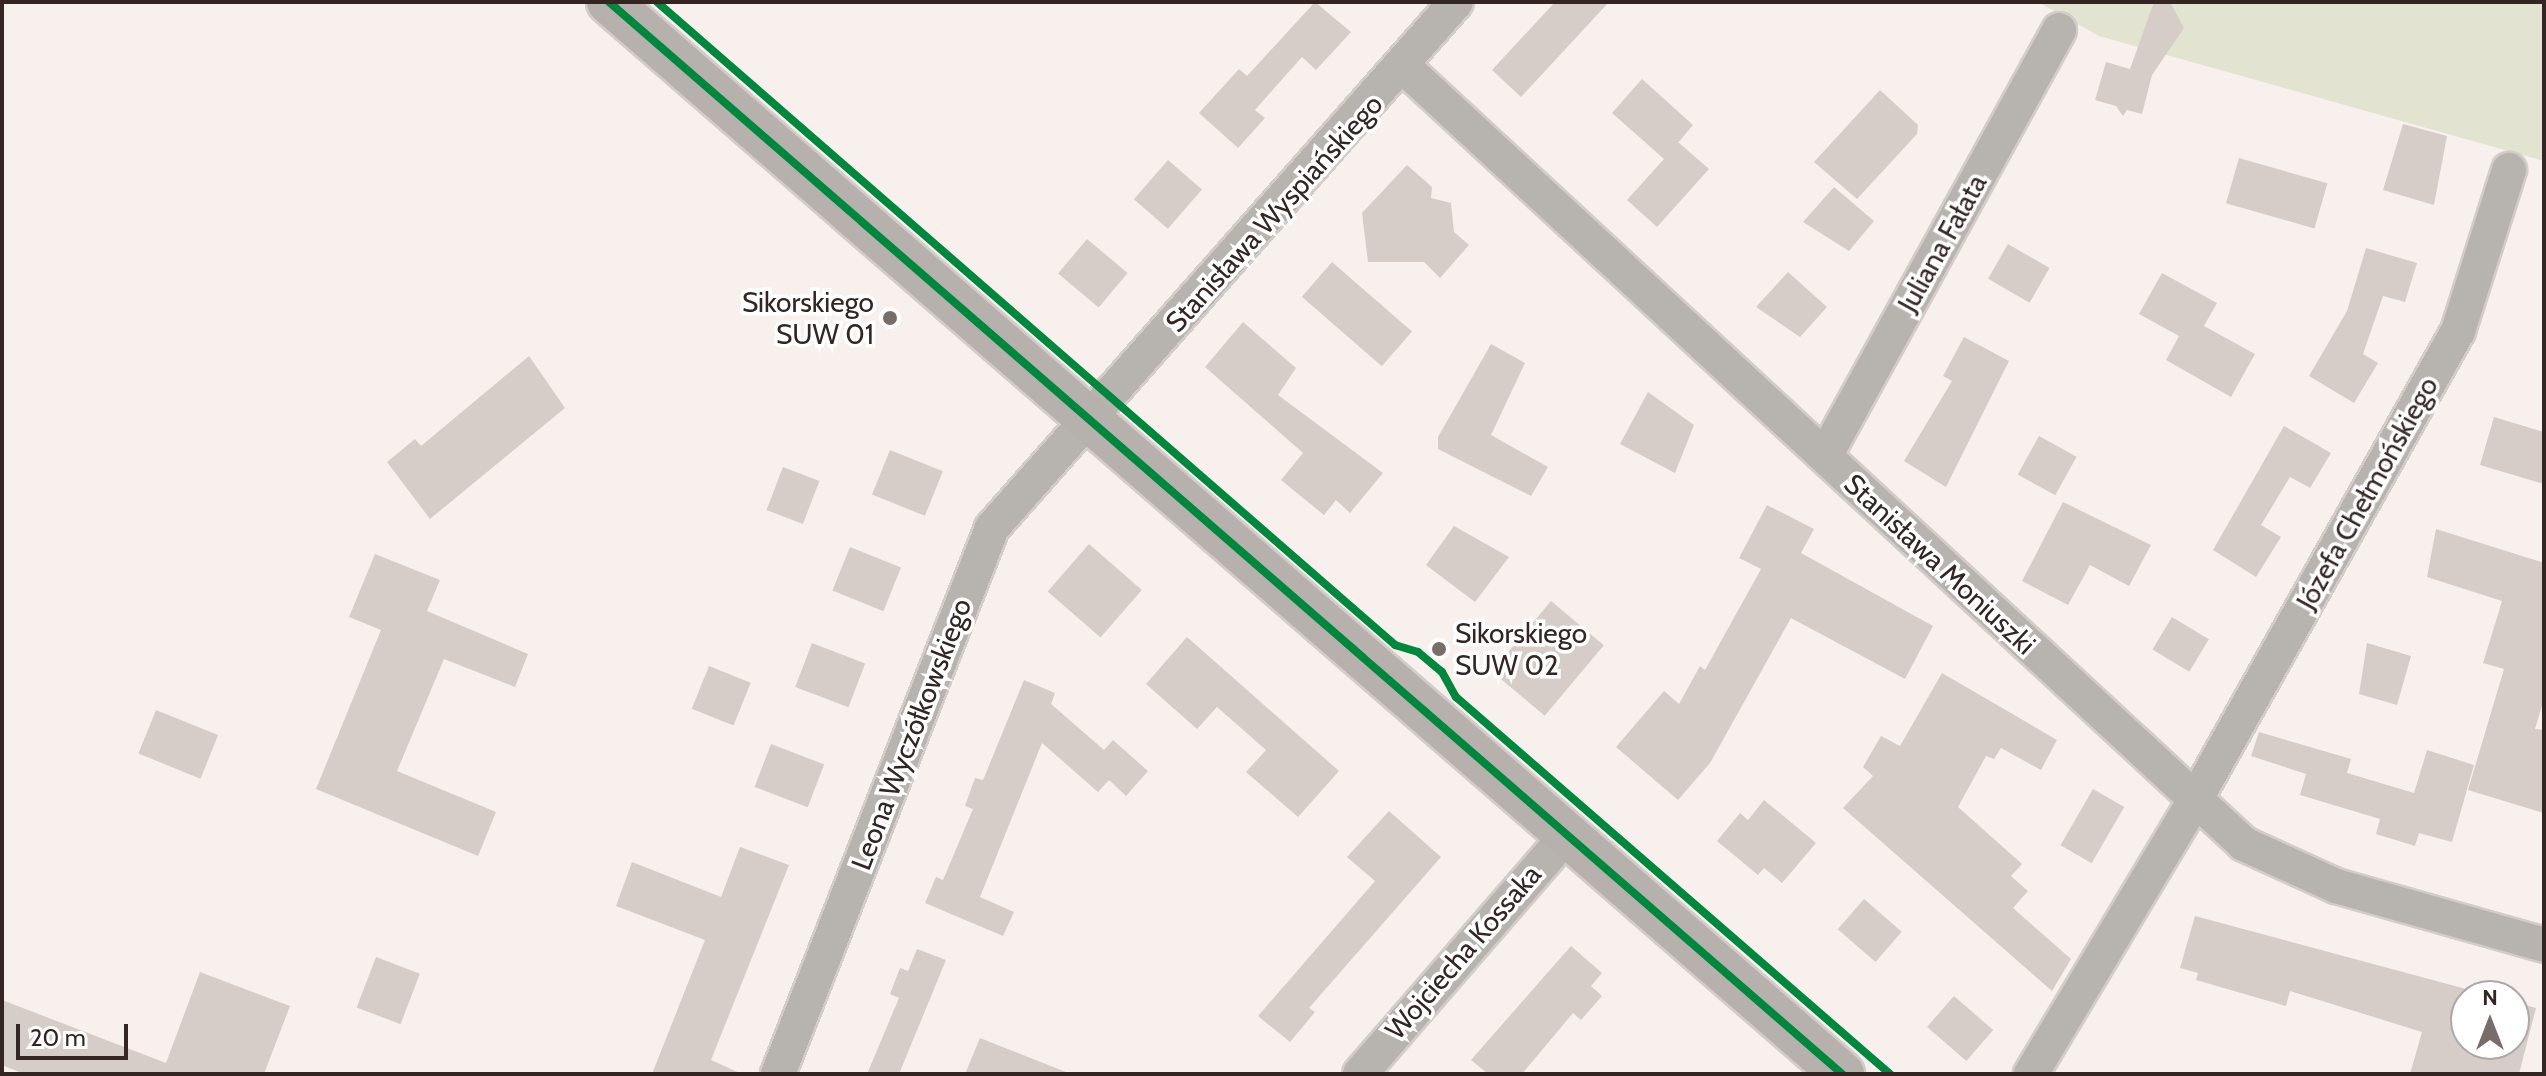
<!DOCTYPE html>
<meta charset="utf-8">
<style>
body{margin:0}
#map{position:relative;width:2546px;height:1076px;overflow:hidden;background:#f8f0ed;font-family:Cabin,sans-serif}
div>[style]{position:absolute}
.green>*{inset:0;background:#e2e4d1}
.building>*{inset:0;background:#d6cdc9;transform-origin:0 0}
.roads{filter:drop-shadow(2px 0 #d4ccc9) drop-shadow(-2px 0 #d4ccc9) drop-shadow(0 2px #d4ccc9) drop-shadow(0 -2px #d4ccc9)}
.street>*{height:34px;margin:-17px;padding:0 17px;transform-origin:17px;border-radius:17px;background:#b7b3ae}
.secondary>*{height:44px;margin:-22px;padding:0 22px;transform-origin:22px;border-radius:22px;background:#b7b1ad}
.cycleway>*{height:8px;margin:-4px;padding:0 4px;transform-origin:4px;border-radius:4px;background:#00873e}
.dots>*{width:22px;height:22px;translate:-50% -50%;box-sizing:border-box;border:4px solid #fff;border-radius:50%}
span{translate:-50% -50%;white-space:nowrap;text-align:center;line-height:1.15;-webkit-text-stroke:7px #fff;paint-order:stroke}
.street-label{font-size:28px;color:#332622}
.poi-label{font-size:28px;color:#332622}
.right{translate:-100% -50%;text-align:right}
.left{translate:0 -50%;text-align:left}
.frame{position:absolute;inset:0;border:4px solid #332622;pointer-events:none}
.north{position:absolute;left:2450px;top:980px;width:80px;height:80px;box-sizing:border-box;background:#fff;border:2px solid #ada8a7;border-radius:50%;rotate:0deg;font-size:22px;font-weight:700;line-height:32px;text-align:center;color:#332622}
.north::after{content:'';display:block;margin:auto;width:28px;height:36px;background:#786d69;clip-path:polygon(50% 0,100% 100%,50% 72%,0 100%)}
.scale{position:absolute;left:16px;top:1024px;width:112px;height:36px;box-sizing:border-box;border:4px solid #332622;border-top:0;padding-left:10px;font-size:24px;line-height:28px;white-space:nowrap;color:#332622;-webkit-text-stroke:6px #fff;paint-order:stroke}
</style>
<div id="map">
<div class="green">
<div style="clip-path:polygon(2038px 2px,2544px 2px,2544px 161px,2099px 36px)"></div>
</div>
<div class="building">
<div style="clip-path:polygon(1315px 2px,1351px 32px,1316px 70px,1302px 57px,1255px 110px,1265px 118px,1238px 148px,1199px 113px,1239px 69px,1247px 76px)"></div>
<div style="clip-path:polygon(1555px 2px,1609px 2px,1521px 97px,1492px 70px)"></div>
<div style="clip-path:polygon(2154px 2px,2170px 2px,2184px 28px,2152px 75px,2142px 114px,2127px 110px,2123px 116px,2116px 106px,2095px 100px,2106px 62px,2130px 69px)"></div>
<div style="clip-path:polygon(1642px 79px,1693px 125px,1671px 151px,1678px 142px,1709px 169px,1657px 227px,1627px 200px,1664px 159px,1612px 113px)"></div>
<div style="clip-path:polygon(1880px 90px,1918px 125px,1917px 134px,1857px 199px,1814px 162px)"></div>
<div style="clip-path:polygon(2403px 124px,2447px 136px,2434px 205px,2383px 190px)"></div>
<div style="left:2239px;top:158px;width:92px;height:47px;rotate:16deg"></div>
<div style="left:1168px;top:160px;width:45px;height:52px;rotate:41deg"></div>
<div style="clip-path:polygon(1407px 165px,1432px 187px,1431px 198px,1451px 203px,1454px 232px,1469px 245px,1440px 278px,1424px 262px,1368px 262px,1362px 213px)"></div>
<div style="clip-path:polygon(1834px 187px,1874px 221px,1849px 251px,1803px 222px)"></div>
<div style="left:1087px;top:239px;width:53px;height:45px;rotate:40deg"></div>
<div style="left:2008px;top:244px;width:48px;height:40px;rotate:30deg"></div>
<div style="clip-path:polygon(2366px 248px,2417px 263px,2405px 302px,2383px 296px,2363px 354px,2378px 363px,2354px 403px,2309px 376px,2347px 311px)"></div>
<div style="left:1332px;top:262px;width:106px;height:46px;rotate:41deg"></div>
<div style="clip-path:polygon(1788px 272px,1827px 307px,1800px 337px,1756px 307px)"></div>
<div style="clip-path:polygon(2162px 273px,2217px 303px,2204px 326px,2255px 354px,2231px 397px,2166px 360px,2179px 336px,2139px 314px)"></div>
<div style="clip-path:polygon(1243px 322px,1296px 368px,1278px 395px,1383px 473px,1350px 513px,1336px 500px,1324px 515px,1281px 480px,1303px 453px,1205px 367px)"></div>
<div style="clip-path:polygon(1964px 337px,2009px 361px,1946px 487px,1904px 461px,1952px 381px,1943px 376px)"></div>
<div style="clip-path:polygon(1491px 344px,1525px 363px,1491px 435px,1548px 467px,1531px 496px,1438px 449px,1438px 437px)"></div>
<div style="clip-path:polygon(529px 356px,565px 408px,430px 519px,387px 462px,415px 439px,421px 446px)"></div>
<div style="clip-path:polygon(1648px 392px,1694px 425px,1675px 473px,1620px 444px)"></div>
<div style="clip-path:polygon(2494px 417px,2544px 432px,2544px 484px,2480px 465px)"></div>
<div style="clip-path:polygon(2284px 426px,2331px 453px,2310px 488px,2290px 477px,2261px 525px,2281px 537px,2256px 577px,2213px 550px)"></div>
<div style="left:2039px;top:436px;width:43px;height:44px;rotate:29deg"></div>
<div style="left:890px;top:450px;width:57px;height:48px;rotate:22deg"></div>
<div style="left:783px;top:467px;width:39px;height:46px;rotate:21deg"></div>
<div style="clip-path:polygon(2063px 502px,2151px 545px,2129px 586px,2090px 565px,2068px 605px,2022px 581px)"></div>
<div style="clip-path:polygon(1767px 505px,1814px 529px,1801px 553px,1933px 626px,1905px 679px,1791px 618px,1710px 763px,1678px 800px,1616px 747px,1664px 691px,1679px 704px,1700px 666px,1705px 670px,1761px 569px,1739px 558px)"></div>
<div style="clip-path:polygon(1454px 526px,1509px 557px,1475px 602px,1426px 565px)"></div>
<div style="clip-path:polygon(2436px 529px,2544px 563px,2544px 699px,2535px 729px,2544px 730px,2544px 813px,2468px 790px,2504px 669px,2483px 663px,2502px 601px,2427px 577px)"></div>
<div style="left:1089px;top:544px;width:70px;height:63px;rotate:41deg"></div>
<div style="left:850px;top:547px;width:55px;height:47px;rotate:22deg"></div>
<div style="clip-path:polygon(375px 554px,440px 580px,427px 611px,528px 654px,515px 687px,444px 659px,397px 771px,496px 812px,478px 856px,316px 789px,381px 630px,349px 617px)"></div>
<div style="left:1551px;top:601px;width:69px;height:92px;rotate:40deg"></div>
<div style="left:2172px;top:617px;width:43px;height:38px;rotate:31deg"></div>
<div style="clip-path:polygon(1187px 637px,1339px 771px,1298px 817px,1246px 772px,1266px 750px,1217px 707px,1197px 729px,1146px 684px)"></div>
<div style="left:812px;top:643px;width:57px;height:47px;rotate:21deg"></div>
<div style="clip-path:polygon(2367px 643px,2411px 656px,2397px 705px,2359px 694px)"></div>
<div style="left:709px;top:666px;width:45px;height:46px;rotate:22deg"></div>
<div style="clip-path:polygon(1942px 673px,2057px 740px,2041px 770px,2001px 748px,1994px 759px,1986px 756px,1958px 807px,2022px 864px,2011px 876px,2028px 891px,2013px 908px,2071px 959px,2052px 991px,1843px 808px,1873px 776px,1863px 767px,1881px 736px,1900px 746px)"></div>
<div style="clip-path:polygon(1024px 680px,1055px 693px,1051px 704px,1104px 750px,1113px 740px,1148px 771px,1126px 796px,1109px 780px,1098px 792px,1042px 743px,980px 897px,1014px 912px,1003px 936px,925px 903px,936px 877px,943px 880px,973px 809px,965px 806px,975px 778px,983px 780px)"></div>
<div style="left:156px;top:710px;width:67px;height:47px;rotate:22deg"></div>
<div style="clip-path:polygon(2259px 732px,2351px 759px,2347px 773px,2414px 793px,2427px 750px,2474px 765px,2452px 842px,2419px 833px,2415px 846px,2376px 834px,2380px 819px,2300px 795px,2306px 774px,2251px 756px)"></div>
<div style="left:771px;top:744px;width:57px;height:46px;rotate:21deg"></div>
<div style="left:2093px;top:789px;width:36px;height:65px;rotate:30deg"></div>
<div style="clip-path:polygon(1764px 800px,1816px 843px,1782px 883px,1764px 868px,1758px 875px,1717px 841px,1740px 813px,1748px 820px)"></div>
<div style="clip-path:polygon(1389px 811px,1441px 857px,1309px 1008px,1315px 1012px,1290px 1042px,1258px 1016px,1375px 881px,1347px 857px)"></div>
<div style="clip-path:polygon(740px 847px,789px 865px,711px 1060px,742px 1074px,652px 1074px,705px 940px,616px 906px,632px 862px,721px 897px)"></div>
<div style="left:1864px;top:899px;width:50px;height:40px;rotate:41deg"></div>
<div style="clip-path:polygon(2195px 916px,2492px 996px,2466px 996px,2466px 1044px,2514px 1044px,2514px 1002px,2536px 1008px,2519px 1074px,2410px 1074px,2422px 1032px,2290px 991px,2286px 1006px,2196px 980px,2198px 973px,2180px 968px)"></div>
<div style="clip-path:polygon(1571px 946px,1602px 973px,1591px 986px,1602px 996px,1581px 1020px,1573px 1013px,1522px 1074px,1488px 1074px,1471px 1060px)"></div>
<div style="clip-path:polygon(917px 949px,946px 960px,899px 1074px,867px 1074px,899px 998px,890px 994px,900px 968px,908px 971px)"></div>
<div style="left:376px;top:957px;width:47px;height:54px;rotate:21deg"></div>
<div style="clip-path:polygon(200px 972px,290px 1006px,264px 1074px,24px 1074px,2px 1065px,2px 1000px,166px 1063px)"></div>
<div style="left:1954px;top:996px;width:52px;height:41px;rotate:41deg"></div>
<div style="clip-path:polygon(980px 1038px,1066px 1072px,1066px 1074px,965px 1074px)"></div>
</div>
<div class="roads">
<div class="street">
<div style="left:1404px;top:67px;width:1144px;rotate:42.77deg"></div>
<div style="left:2244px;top:844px;width:101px;rotate:24.5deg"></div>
<div style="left:2336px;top:886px;width:216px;rotate:15.8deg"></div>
<div style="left:1825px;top:456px;width:486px;rotate:-61.2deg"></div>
<div style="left:778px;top:1074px;width:586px;rotate:-68.6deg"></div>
<div style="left:992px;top:528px;width:701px;rotate:-48.58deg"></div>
<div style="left:1360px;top:1074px;width:319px;rotate:-49.1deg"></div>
<div style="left:2031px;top:1074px;width:317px;rotate:-59.1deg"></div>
<div style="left:2194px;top:802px;width:540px;rotate:-60.73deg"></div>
<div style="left:2458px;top:331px;width:169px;rotate:-72.4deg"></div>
</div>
<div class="secondary">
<div style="left:609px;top:2px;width:1634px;rotate:41deg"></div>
</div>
</div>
<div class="cycleway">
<div style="left:609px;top:2px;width:1634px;rotate:41deg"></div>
<div style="left:657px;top:2px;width:979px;rotate:41.06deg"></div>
<div style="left:1395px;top:645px;width:24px;rotate:17deg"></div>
<div style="left:1418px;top:652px;width:31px;rotate:40deg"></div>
<div style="left:1442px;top:672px;width:29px;rotate:61deg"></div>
<div style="left:1456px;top:697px;width:575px;rotate:40.98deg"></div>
</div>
<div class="dots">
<div style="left:890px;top:318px;background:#786d69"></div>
<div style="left:1439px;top:649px;background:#786d69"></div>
</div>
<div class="street-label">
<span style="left:1274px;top:213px;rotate:-48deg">Stanisława Wyspiańskiego</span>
<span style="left:1942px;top:243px;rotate:-61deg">Juliana Fałata</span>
<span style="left:2367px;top:493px;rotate:-61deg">Józefa Chełmońskiego</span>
<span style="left:1940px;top:564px;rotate:43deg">Stanisława Moniuszki</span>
<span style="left:911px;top:734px;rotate:-69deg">Leona Wyczółkowskiego</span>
<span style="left:1463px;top:952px;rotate:-49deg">Wojciecha Kossaka</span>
</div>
<div class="poi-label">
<span class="right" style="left:874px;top:318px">Sikorskiego<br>SUW 01</span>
<span class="left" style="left:1455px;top:649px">Sikorskiego<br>SUW 02</span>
</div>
<div class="frame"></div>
<div class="north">N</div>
<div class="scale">20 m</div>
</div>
